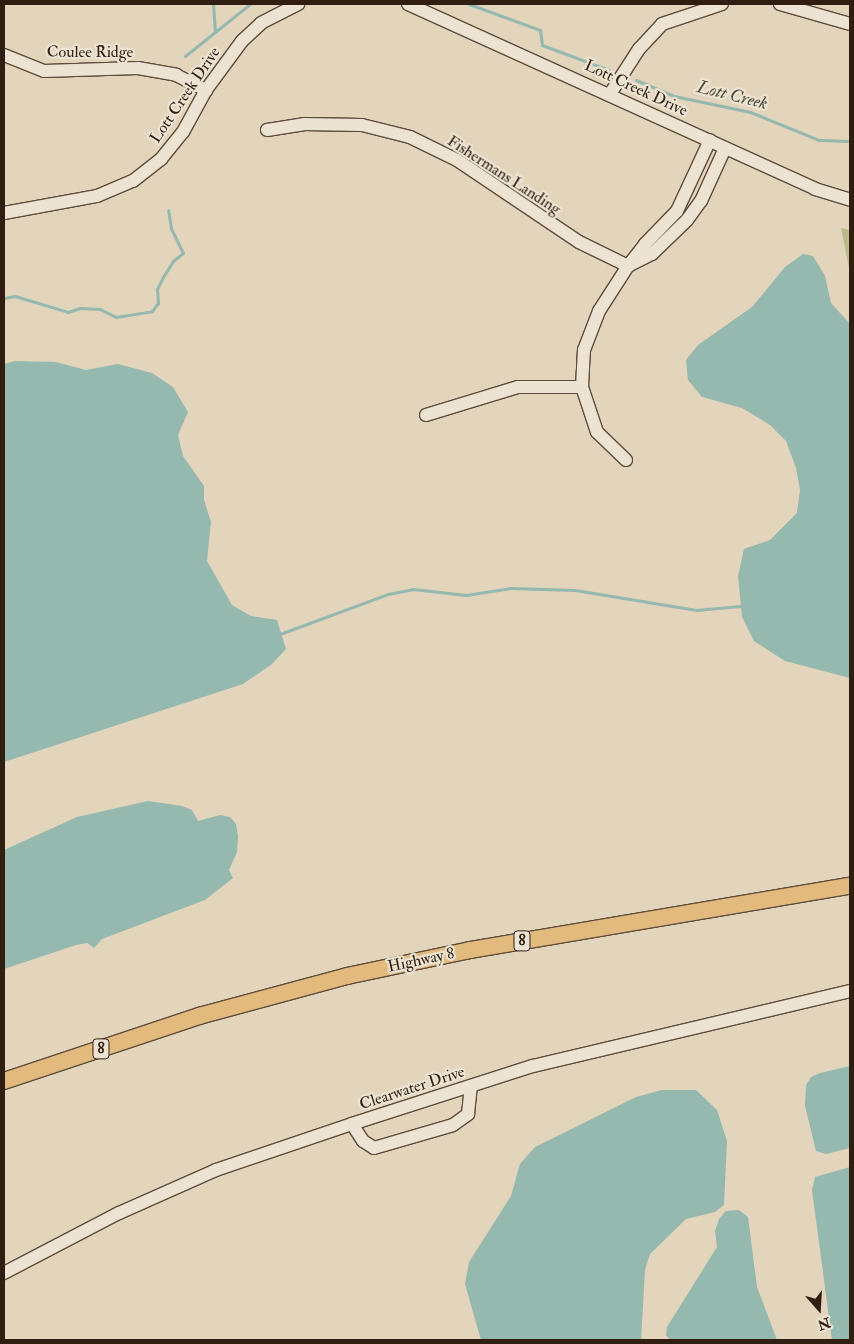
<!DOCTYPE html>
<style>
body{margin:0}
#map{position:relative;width:854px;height:1344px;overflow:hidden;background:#e3d4bc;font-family:"IM FELL Double Pica",serif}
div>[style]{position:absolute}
.green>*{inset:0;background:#babb8c}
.water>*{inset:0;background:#95b8af}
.stream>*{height:3px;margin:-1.5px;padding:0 1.5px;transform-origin:1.5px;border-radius:1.5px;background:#95b8af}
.roads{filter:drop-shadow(1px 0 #5d4c3b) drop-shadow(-1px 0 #5d4c3b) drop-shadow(0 1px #5d4c3b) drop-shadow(0 -1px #5d4c3b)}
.minor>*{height:12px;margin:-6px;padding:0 6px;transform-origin:6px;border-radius:6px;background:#ede3d3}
.major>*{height:16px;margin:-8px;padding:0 8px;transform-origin:8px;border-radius:8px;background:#e2ba7e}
span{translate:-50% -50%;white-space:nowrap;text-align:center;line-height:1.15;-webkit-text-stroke:4.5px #ede3d3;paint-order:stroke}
.shield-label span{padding:1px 4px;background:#ede3d3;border:1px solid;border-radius:4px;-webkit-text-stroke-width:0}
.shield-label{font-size:15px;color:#301f10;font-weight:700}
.street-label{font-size:16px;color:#301f10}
.water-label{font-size:18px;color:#4e4d40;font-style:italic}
.frame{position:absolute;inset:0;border:5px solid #301f10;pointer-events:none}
.north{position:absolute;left:794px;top:1284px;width:50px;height:50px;-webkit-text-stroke:4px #ede3d3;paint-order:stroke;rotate:161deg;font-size:14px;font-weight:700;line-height:20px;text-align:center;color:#301f10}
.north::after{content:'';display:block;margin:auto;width:18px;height:22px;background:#301f10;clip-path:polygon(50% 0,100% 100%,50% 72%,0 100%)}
</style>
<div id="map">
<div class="green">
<div style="clip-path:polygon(841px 228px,850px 230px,850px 273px)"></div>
</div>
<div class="water">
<div style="clip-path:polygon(803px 254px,813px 256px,825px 276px,831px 303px,850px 324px,850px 678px,785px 661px,754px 641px,742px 617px,738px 576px,744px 549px,770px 540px,797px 513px,800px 490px,796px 468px,786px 441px,770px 425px,742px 408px,702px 397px,688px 380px,686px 360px,698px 345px,752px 307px,785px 267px)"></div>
<div style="clip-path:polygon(15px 361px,56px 362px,86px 370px,118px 364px,152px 373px,173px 387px,188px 412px,178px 435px,183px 456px,204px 486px,204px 500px,211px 522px,207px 561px,232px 605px,251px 616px,277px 620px,286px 649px,272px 664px,243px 684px,4px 762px,4px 364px)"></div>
<div style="clip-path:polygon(148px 801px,182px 806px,192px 810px,198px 821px,220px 815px,230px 817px,236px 824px,238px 837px,237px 852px,229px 870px,233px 878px,205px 900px,102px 939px,94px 948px,87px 943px,76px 945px,4px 969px,4px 850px,77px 817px)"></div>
<div style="clip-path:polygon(850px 1066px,850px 1148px,826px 1154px,816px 1151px,805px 1106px,806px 1085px,811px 1077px,820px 1073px)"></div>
<div style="clip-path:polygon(662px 1090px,696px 1090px,717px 1110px,727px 1141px,724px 1205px,715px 1212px,686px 1219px,650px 1254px,645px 1270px,641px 1340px,481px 1340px,465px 1284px,469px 1262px,511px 1196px,520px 1164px,535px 1147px,636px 1097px)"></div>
<div style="clip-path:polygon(850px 1167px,850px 1340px,832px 1340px,812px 1190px,815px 1177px)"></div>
<div style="clip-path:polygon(739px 1210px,748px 1217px,757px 1287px,777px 1340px,670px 1340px,666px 1335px,667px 1327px,717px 1247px,715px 1231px,719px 1219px,726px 1211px)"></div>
</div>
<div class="stream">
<div style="left:213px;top:4px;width:28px;rotate:86deg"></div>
<div style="left:469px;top:4px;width:76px;rotate:20.1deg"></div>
<div style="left:540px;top:30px;width:15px;rotate:82deg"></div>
<div style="left:542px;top:45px;width:72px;rotate:20.5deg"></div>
<div style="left:185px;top:56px;width:83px;rotate:-38.7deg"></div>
<div style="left:636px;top:80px;width:41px;rotate:22.8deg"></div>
<div style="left:674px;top:96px;width:78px;rotate:11.9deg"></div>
<div style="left:750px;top:112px;width:74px;rotate:22.1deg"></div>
<div style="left:819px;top:140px;width:31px;rotate:2deg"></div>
<div style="left:4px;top:298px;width:11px;rotate:-10deg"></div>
<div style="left:15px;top:296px;width:55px;rotate:16.8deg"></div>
<div style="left:68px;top:312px;width:13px;rotate:-18deg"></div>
<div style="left:80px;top:308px;width:20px;rotate:3deg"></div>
<div style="left:100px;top:309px;width:18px;rotate:27deg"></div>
<div style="left:116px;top:317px;width:36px;rotate:-9deg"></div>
<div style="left:152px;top:311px;width:10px;rotate:-53deg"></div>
<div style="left:158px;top:303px;width:14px;rotate:-94deg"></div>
<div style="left:157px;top:289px;width:13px;rotate:-63deg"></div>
<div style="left:163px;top:277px;width:19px;rotate:-58deg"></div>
<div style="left:173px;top:261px;width:13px;rotate:-39deg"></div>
<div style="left:183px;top:253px;width:28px;rotate:-116deg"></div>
<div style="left:171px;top:228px;width:18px;rotate:-99deg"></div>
<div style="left:277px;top:635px;width:118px;rotate:-20.3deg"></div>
<div style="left:388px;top:594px;width:25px;rotate:-11deg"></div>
<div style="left:413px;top:589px;width:53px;rotate:6.5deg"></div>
<div style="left:466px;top:595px;width:46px;rotate:-8.8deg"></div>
<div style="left:511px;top:588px;width:64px;rotate:1.8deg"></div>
<div style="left:575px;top:590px;width:123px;rotate:9.4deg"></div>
<div style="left:696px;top:610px;width:45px;rotate:-5.1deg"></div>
</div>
<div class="roads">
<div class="minor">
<div style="left:408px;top:4px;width:447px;rotate:24.4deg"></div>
<div style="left:815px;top:189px;width:37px;rotate:17deg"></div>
<div style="left:780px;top:4px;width:73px;rotate:15.9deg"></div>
<div style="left:4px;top:55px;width:43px;rotate:21.8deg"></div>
<div style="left:44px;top:71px;width:94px;rotate:-1.8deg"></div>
<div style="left:138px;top:68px;width:39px;rotate:10deg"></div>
<div style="left:176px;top:75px;width:34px;rotate:27deg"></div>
<div style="left:610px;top:94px;width:54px;rotate:-57.2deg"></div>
<div style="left:639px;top:49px;width:34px;rotate:-47deg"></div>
<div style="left:662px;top:24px;width:63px;rotate:-18.4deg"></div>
<div style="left:267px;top:130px;width:37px;rotate:-9deg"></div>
<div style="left:304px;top:124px;width:58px;rotate:1deg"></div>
<div style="left:362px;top:125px;width:49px;rotate:14deg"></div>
<div style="left:410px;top:137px;width:52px;rotate:26.1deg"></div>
<div style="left:457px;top:160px;width:147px;rotate:33.9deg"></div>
<div style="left:579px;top:242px;width:55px;rotate:26.1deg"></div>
<div style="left:4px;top:213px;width:95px;rotate:-10.4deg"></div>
<div style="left:97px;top:196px;width:39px;rotate:-23deg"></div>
<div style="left:133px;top:181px;width:36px;rotate:-38deg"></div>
<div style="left:161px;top:159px;width:35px;rotate:-51deg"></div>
<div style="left:183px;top:132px;width:48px;rotate:-61.3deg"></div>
<div style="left:206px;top:90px;width:61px;rotate:-53.7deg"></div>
<div style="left:242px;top:41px;width:26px;rotate:-43deg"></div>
<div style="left:261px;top:23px;width:42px;rotate:-27.2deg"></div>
<div style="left:630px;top:265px;width:25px;rotate:-27deg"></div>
<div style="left:652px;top:254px;width:49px;rotate:-44.2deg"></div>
<div style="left:687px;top:220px;width:24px;rotate:-54deg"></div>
<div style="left:701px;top:201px;width:58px;rotate:-65.6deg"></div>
<div style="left:426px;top:415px;width:96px;rotate:-16.9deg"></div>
<div style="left:518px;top:387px;width:64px"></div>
<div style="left:626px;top:460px;width:40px;rotate:-136deg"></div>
<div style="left:597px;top:432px;width:47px;rotate:-108.4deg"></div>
<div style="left:582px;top:387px;width:37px;rotate:-87deg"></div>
<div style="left:584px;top:350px;width:42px;rotate:-69deg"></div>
<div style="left:599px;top:311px;width:54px;rotate:-57.2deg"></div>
<div style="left:628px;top:266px;width:28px;rotate:-52deg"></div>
<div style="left:645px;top:244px;width:46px;rotate:-45.9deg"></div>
<div style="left:677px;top:211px;width:78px;rotate:-65.1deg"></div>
<div style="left:352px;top:1124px;width:20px;rotate:57deg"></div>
<div style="left:363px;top:1141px;width:13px;rotate:32deg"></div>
<div style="left:374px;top:1148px;width:82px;rotate:-16.2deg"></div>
<div style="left:453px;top:1125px;width:19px;rotate:-36deg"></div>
<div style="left:468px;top:1114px;width:28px;rotate:-84deg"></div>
<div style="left:4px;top:1273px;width:130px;rotate:-27.6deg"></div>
<div style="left:119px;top:1213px;width:106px;rotate:-23.9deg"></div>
<div style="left:216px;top:1170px;width:144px;rotate:-18.7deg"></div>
<div style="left:352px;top:1124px;width:190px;rotate:-17.8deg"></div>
<div style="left:533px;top:1066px;width:326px;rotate:-13.3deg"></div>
</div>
<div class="major">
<div style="left:4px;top:1081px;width:206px;rotate:-18.4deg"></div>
<div style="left:199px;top:1016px;width:153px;rotate:-15.1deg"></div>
<div style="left:347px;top:976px;width:126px;rotate:-11.9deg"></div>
<div style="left:470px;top:950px;width:385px;rotate:-9.6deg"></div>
</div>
</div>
<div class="shield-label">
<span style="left:522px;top:941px">8</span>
<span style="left:101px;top:1049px">8</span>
</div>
<div class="street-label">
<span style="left:90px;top:52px">Coulee Ridge</span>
<span style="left:636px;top:88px;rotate:25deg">Lott Creek Drive</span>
<span style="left:185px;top:95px;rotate:-56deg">Lott Creek Drive</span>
<span style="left:504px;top:175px;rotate:33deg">Fishermans Landing</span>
<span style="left:421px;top:960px;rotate:-12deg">Highway 8</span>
<span style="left:412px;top:1088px;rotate:-18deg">Clearwater Drive</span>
</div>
<div class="water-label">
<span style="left:732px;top:96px;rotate:14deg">Lott Creek</span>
</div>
<div class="frame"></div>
<div class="north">N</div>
</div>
